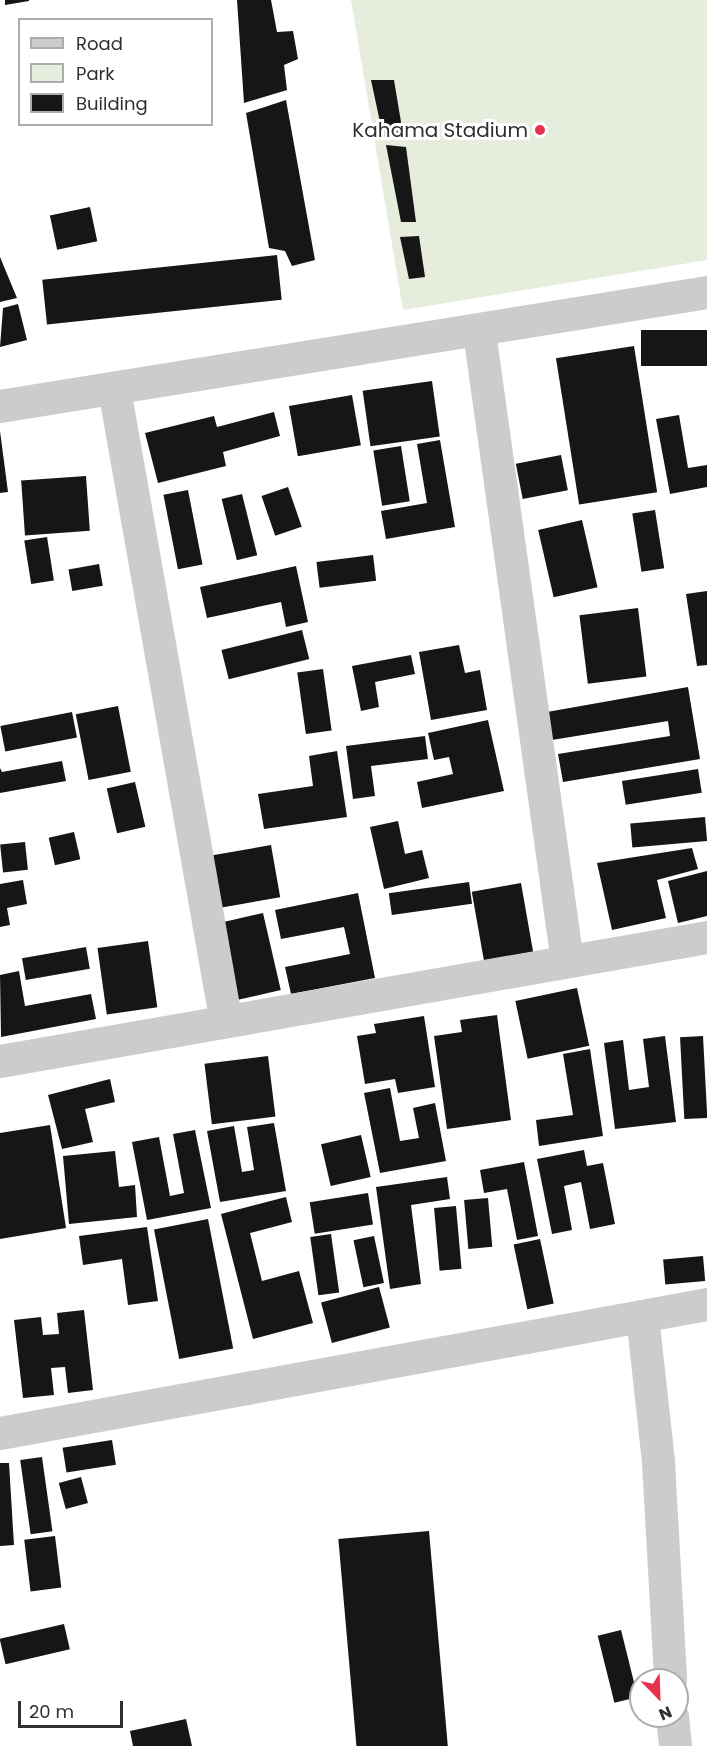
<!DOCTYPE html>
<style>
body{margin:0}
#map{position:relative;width:707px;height:1746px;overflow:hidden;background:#fff;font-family:Poppins,sans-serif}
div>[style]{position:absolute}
.green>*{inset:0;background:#e7eddd}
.building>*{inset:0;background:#161616;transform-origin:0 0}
.minor>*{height:33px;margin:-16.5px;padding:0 16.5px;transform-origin:16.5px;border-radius:16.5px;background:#ccc}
.dots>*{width:16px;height:16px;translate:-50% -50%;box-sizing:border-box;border:3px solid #fff;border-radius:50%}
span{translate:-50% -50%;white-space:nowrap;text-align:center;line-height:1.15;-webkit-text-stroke:6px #fff;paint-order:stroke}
.poi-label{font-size:20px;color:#2f2f2f}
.right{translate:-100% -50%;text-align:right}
.legend{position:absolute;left:18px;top:18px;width:195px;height:108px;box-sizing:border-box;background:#fff;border:2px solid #acacac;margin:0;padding:8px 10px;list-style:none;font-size:18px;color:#2f2f2f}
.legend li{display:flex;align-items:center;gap:12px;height:30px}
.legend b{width:30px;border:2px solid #acacac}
.north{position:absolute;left:629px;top:1668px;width:60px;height:60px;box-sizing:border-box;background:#fff;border:2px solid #acacac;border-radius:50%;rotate:157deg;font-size:16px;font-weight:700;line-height:24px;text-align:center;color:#2f2f2f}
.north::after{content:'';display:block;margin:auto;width:21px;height:27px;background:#e83051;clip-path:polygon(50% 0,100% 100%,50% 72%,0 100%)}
.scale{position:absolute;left:18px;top:1701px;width:105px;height:27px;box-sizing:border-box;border:3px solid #2f2f2f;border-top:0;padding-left:8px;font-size:18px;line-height:21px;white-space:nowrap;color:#2f2f2f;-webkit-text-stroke:4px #fff;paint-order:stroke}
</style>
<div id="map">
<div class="green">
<div style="clip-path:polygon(351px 0,707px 0,707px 260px,403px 310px)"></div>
</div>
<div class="building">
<div style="clip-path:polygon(5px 0,29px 0,29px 1px,5px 5px)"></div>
<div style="clip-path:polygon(237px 0,271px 0,277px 32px,293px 31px,298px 59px,284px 65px,287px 90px,244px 103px)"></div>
<div style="clip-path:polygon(371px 80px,394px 80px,404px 140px,383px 136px)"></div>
<div style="clip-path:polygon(286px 100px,315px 260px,292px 266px,285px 251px,269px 248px,246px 113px)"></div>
<div style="clip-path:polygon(386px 145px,406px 147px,416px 222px,401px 222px)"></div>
<div style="left:90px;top:207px;width:35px;height:41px;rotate:78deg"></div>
<div style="clip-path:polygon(419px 236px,425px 277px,409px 279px,400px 237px)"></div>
<div style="left:277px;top:255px;width:45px;height:236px;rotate:84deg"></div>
<div style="clip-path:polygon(0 257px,17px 298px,0 302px)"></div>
<div style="clip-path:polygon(18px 304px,27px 340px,0 347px,3px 308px)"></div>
<div style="left:707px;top:330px;width:36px;height:66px;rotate:90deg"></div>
<div style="left:634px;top:346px;width:148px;height:79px;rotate:81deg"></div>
<div style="left:432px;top:381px;width:56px;height:70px;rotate:82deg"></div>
<div style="left:352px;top:395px;width:51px;height:64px;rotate:80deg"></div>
<div style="clip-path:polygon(274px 412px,280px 436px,223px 452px,226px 466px,158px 483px,145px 433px,214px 416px,217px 427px)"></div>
<div style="clip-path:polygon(679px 415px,688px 468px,707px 465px,707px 487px,670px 494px,656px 419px)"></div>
<div style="clip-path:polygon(0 431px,8px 492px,0 493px)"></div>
<div style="clip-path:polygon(440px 440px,455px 527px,386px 539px,381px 511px,427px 503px,417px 444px)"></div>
<div style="left:401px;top:446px;width:56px;height:28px;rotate:81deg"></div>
<div style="left:561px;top:455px;width:36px;height:46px;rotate:79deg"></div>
<div style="left:86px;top:476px;width:55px;height:65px;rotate:86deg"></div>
<div style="left:288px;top:487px;width:42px;height:28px;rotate:71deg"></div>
<div style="left:188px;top:490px;width:76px;height:25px;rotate:79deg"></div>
<div style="left:242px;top:494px;width:63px;height:21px;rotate:76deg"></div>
<div style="left:655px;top:510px;width:59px;height:23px;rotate:81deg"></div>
<div style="left:582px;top:520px;width:69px;height:45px;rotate:77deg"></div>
<div style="left:47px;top:537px;width:44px;height:23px;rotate:81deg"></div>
<div style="left:373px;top:555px;width:26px;height:57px;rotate:83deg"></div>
<div style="left:99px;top:564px;width:22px;height:31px;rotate:80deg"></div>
<div style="clip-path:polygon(296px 566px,308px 622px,286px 627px,281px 602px,207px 618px,200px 587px)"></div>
<div style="clip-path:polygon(707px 591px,707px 665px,697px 666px,686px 594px)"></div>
<div style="left:638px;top:608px;width:69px;height:59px;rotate:83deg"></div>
<div style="left:302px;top:630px;width:30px;height:83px;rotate:76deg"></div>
<div style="clip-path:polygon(459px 645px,465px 673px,480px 670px,487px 710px,431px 720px,419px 652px)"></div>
<div style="clip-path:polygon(411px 655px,415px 674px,375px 682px,379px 707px,361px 711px,352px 666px)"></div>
<div style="left:323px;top:669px;width:62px;height:26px;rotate:82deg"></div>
<div style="clip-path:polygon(688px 687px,700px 759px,563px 782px,558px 754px,670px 736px,668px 721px,552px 740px,547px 712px)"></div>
<div style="left:118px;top:706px;width:67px;height:43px;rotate:79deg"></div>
<div style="left:72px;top:712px;width:26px;height:73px;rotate:79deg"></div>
<div style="clip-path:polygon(488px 720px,504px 791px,422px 808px,417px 782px,453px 774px,449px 757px,434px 760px,428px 733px)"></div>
<div style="clip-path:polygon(425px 736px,428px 759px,371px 766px,375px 796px,353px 799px,346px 746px)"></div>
<div style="clip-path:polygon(337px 751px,347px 817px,264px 829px,258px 794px,313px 786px,309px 756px)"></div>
<div style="clip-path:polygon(62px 761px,66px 781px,0 793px,0 768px,2px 772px)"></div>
<div style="left:698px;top:769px;width:24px;height:77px;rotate:81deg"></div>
<div style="left:135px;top:782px;width:46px;height:29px;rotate:77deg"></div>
<div style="left:705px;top:817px;width:24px;height:75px;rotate:85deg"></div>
<div style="clip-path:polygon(398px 821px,405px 854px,422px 850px,429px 878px,384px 889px,370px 827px)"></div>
<div style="left:74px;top:832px;width:28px;height:26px;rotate:77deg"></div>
<div style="left:25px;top:842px;width:28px;height:25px;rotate:84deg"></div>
<div style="left:271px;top:845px;width:53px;height:65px;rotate:80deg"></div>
<div style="clip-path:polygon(692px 848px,698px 869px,657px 880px,666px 918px,612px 930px,597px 863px)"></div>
<div style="clip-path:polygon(707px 871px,707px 916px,678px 923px,668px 881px)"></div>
<div style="clip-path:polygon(23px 880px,27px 904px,7px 908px,10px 925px,0 927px,0 884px)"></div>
<div style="left:469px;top:882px;width:22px;height:81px;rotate:82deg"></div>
<div style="left:521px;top:883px;width:70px;height:50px;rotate:80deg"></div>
<div style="clip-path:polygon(358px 893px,375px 978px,291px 994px,285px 967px,350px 954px,344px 927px,281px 939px,275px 910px)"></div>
<div style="left:263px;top:913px;width:79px;height:46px;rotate:77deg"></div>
<div style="left:148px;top:941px;width:67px;height:51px;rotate:82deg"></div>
<div style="left:86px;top:947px;width:22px;height:65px;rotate:80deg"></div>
<div style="clip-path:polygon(19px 971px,25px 1006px,91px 994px,96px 1019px,1px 1037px,0 975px)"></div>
<div style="left:577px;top:988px;width:59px;height:63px;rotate:78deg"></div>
<div style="clip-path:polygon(497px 1015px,511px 1120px,447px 1129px,434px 1036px,462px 1032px,460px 1020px)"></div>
<div style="clip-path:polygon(424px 1016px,435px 1087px,398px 1093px,395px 1079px,365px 1084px,357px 1036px,376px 1033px,374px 1024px)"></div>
<div style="clip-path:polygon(665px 1036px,676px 1122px,615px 1129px,604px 1043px,623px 1040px,629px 1090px,649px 1087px,643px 1039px)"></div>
<div style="left:703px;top:1036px;width:82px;height:23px;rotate:87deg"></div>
<div style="clip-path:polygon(590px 1049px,603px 1136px,539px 1146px,536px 1120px,573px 1115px,563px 1054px)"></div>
<div style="left:268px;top:1056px;width:61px;height:64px;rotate:83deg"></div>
<div style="clip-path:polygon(110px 1079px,115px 1102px,85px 1109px,93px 1142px,62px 1149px,48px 1095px)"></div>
<div style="clip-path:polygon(390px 1088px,400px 1141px,419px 1138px,413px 1108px,435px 1103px,446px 1161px,380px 1173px,364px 1093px)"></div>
<div style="clip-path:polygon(274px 1123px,286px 1191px,220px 1202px,207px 1131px,234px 1126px,242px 1172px,254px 1170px,247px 1127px)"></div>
<div style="clip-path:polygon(50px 1125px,66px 1228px,0 1239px,0 1133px)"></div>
<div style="clip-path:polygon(195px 1130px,211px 1208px,147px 1220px,132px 1142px,159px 1137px,170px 1196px,184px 1193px,173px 1134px)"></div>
<div style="left:361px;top:1135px;width:43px;height:41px;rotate:77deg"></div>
<div style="clip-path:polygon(584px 1150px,587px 1166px,603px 1163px,615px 1224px,590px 1229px,581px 1182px,564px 1186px,572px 1230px,552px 1234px,537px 1159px)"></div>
<div style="clip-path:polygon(115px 1151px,119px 1187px,135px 1185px,137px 1217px,69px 1224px,63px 1156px)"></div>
<div style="clip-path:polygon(524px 1162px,538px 1236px,517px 1240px,507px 1189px,484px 1193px,480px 1170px)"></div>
<div style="clip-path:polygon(447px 1177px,450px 1199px,411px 1205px,421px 1284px,390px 1289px,376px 1187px)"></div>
<div style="left:368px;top:1193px;width:32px;height:59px;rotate:81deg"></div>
<div style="clip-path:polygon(286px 1197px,292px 1222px,250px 1233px,262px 1281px,299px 1271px,313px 1323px,253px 1339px,221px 1214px)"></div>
<div style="left:488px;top:1198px;width:49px;height:24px;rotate:85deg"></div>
<div style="left:456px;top:1206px;width:63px;height:22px;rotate:85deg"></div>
<div style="left:208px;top:1219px;width:132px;height:55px;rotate:79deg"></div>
<div style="clip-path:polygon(147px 1227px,158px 1301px,128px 1305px,122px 1259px,83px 1265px,79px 1236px)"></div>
<div style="left:331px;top:1234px;width:59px;height:21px;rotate:82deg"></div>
<div style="left:374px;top:1236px;width:48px;height:21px;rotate:78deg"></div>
<div style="left:540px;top:1239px;width:66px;height:27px;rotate:78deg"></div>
<div style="left:703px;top:1256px;width:25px;height:40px;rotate:85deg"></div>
<div style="left:379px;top:1287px;width:42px;height:60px;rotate:75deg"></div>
<div style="clip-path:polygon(84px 1310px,93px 1390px,68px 1393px,65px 1367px,51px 1368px,54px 1395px,23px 1398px,14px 1320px,41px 1317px,43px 1335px,59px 1334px,57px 1313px)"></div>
<div style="left:112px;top:1440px;width:25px;height:50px;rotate:81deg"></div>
<div style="left:42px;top:1457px;width:75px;height:22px;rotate:82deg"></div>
<div style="clip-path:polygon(0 1463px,9px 1463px,14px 1545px,0 1546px)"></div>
<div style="left:81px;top:1477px;width:27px;height:23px;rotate:75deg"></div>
<div style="left:429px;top:1531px;width:216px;height:91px;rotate:85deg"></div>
<div style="left:55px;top:1536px;width:52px;height:31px;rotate:83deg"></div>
<div style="left:64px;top:1624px;width:26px;height:66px;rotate:77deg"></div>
<div style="left:621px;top:1630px;width:69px;height:24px;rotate:76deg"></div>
<div style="clip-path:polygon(186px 1719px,192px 1746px,133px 1746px,130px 1731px)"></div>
</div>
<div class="minor">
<div style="left:479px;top:332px;width:635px;rotate:82.04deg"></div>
<div style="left:114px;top:389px;width:638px;rotate:79.98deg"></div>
<div style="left:0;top:406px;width:716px;rotate:-9.16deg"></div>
<div style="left:0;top:1061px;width:718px;rotate:-9.95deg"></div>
<div style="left:642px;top:1316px;width:147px;rotate:83.7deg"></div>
<div style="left:658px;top:1462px;width:218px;rotate:86.8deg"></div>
<div style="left:0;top:1433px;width:719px;rotate:-10.34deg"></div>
<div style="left:672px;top:1716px;width:30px;rotate:84deg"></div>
</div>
<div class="dots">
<div style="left:540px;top:130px;background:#e83051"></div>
</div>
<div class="poi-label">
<span class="right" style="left:528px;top:130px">Kahama Stadium</span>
</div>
<ul class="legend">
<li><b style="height:8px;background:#ccc"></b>Road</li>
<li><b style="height:16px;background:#e7eddd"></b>Park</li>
<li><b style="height:16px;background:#161616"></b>Building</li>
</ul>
<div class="north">N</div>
<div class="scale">20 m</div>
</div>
